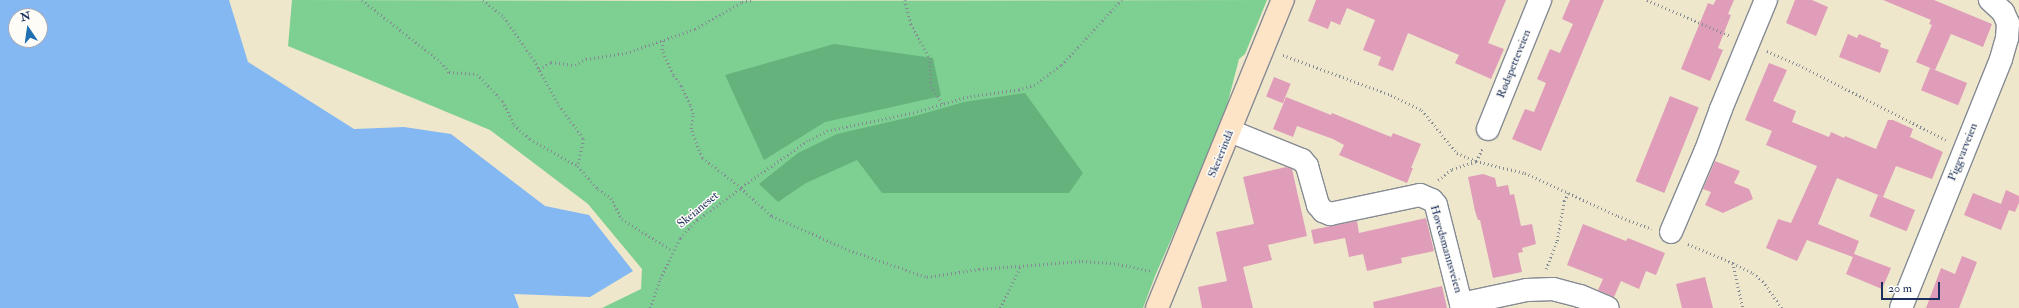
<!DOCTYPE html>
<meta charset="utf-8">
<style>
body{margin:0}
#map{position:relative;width:2019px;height:308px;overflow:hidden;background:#efe7cb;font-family:"IM FELL Double Pica",serif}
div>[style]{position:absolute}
.green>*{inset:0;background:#7dd092}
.forest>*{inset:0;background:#66b27c}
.water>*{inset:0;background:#84b8f2}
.building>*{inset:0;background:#df9db9;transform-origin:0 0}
.path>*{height:2.5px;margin-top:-1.25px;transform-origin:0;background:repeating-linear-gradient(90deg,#858b94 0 1px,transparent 0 4px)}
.roads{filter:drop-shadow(1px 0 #858b94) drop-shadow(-1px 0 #858b94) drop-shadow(0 1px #858b94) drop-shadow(0 -1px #858b94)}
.street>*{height:22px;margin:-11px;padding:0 11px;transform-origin:11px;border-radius:11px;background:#fff}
.secondary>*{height:22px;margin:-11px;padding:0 11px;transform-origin:11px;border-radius:11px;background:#fee4c6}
span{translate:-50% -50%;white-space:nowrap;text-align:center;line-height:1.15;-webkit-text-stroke:3px #fdfcf7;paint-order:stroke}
.street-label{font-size:12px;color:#1b2f5e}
.north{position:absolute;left:8px;top:8px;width:40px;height:40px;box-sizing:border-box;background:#fdfcf7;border:1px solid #a3aaba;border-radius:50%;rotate:347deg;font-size:11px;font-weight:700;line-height:16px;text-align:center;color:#1b2f5e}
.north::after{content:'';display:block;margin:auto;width:14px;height:18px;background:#1f6fb2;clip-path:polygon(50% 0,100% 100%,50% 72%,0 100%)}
.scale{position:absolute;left:1881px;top:282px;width:59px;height:18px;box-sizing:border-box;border:2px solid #1b2f5e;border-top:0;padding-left:5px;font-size:12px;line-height:14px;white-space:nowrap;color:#1b2f5e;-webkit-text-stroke:3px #fdfcf7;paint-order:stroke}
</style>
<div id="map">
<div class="green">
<div style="clip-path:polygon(292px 0,688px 1px,1267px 0,1245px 54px,1239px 59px,1223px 121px,1155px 276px,1143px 308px,602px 308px,641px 289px,642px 269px,588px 204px,490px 130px,288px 46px)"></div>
</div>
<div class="forest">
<div style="clip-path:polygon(834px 44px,933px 58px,941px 96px,825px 122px,764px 160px,725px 75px)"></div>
<div style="clip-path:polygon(1025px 93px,1083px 173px,1069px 193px,882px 193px,857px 160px,806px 183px,778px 202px,759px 184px,798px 153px,837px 134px,915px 116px,964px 102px)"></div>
</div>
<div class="water">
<div style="clip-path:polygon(evenodd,0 0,229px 0,248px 62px,354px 129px,404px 127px,451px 134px,545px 206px,589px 215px,633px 271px,590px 297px,514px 294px,519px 308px,0 308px,0 0,16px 16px,40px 16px,40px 40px,16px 40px,16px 16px)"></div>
</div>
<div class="building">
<div style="clip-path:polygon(1316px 0,1506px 0,1488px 43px,1504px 49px,1491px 79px,1455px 63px,1459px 55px,1408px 33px,1393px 71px,1378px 65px,1381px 57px,1363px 50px,1375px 20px,1347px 8px,1340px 25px,1331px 21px,1328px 29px,1308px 21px)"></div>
<div style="clip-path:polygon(1570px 0,1604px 0,1541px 151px,1512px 139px,1525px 109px,1534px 112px,1546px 83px,1537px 79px,1550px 49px,1560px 53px,1573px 24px,1562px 19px)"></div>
<div style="clip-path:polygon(1716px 0,1734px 0,1728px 14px,1731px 15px,1718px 48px,1723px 50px,1710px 81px,1681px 69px,1708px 3px,1713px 5px)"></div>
<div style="clip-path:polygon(1795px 0,1812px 0,1828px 7px,1816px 36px,1786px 23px)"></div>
<div style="clip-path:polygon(1883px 0,1934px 0,1992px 24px,1983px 47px,1951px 34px,1935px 70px,1916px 62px,1932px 25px,1929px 24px,1931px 20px)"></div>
<div style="clip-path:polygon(1848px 34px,1857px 38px,1859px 34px,1881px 43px,1880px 47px,1889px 50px,1880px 73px,1839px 57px)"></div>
<div style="clip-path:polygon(1769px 63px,1787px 70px,1773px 101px,1796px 111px,1792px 122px,1829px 137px,1831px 132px,1844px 138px,1845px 136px,1876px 149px,1888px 120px,1893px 120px,1913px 129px,1910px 137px,1943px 152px,1932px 179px,1896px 166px,1883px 197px,1837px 178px,1818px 224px,1859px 241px,1854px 254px,1891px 268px,1882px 289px,1846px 274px,1853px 257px,1807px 240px,1797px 261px,1766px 248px,1778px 219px,1791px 223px,1817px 166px,1766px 145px,1772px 131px,1745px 120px)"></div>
<div style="left:1930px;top:68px;width:40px;height:24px;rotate:22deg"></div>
<div style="left:1274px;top:77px;width:18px;height:21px;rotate:22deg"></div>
<div style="left:1670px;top:96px;width:31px;height:92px;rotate:22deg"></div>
<div style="clip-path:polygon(1286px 97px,1331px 115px,1332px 113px,1391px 137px,1393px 133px,1421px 144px,1411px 168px,1413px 168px,1407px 183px,1339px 155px,1344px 145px,1333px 139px,1297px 126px,1293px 137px,1273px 129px)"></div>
<div style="clip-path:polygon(1715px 161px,1740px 171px,1734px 183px,1749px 189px,1753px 199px,1723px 213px,1705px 205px,1711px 192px,1703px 189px)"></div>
<div style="clip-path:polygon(1286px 167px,1292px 169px,1307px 236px,1268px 245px,1272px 260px,1243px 267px,1253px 308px,1202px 308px,1198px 287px,1227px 281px,1216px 232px,1254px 224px,1243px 177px)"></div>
<div style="clip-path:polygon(1483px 174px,1495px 178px,1497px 187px,1508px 185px,1510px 195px,1514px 194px,1521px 226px,1532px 224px,1536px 244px,1522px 248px,1523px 252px,1518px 253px,1522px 272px,1493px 278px,1480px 220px,1478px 220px,1475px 211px,1468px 177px)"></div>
<div style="clip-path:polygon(2006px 190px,2019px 196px,2019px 203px,2015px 212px,2009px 210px,2001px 230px,1964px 215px,1973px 193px,2001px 204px)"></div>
<div style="left:1878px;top:195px;width:40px;height:23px;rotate:22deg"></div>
<div style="clip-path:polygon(1426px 218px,1434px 251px,1401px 258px,1402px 263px,1367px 271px,1363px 254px,1349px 257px,1345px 238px,1314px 244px,1311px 230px,1357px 221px,1359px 233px)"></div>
<div style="clip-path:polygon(1583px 224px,1626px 241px,1628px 238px,1665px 253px,1656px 275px,1646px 271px,1639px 289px,1621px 281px,1614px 297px,1598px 290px,1603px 279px,1567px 265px)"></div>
<div style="clip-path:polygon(1962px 256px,1977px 262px,1959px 308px,1926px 308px,1941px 268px,1955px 274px)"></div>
<div style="clip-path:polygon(1705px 277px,1713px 308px,1682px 308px,1676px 284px)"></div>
<div style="clip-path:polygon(1442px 286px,1447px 308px,1374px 308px,1373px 302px)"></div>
</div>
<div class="path">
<div style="left:362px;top:0;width:100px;rotate:38.1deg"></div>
<div style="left:441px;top:62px;width:13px;rotate:51deg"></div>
<div style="left:449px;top:72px;width:28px;rotate:4deg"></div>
<div style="left:477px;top:74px;width:37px;rotate:46deg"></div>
<div style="left:503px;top:101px;width:26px;rotate:65deg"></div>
<div style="left:514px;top:125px;width:21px;rotate:41deg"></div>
<div style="left:530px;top:139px;width:55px;rotate:29.4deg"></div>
<div style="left:578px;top:166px;width:30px;rotate:49deg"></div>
<div style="left:598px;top:189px;width:16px;rotate:35deg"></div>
<div style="left:611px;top:198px;width:24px;rotate:62deg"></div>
<div style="left:622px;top:219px;width:60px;rotate:32.1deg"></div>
<div style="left:483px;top:0;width:27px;rotate:39deg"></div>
<div style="left:504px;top:17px;width:52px;rotate:55.1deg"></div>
<div style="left:534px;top:60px;width:51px;rotate:60.9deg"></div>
<div style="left:559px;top:105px;width:42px;rotate:53.7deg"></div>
<div style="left:584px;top:139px;width:28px;rotate:103deg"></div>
<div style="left:905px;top:0;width:25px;rotate:76deg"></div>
<div style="left:911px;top:24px;width:39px;rotate:61deg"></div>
<div style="left:930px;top:58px;width:28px;rotate:88deg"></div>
<div style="left:931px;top:86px;width:22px;rotate:56deg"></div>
<div style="left:1122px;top:0;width:90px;rotate:132.7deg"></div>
<div style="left:1061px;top:66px;width:32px;rotate:144deg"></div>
<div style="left:1035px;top:85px;width:17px;rotate:163deg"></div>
<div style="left:1019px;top:90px;width:51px;rotate:172.2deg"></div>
<div style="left:968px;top:97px;width:56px;rotate:163.5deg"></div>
<div style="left:914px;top:113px;width:88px;rotate:168.2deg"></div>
<div style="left:828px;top:131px;width:22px;rotate:153deg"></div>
<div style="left:808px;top:141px;width:82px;rotate:145deg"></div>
<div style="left:741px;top:188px;width:42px;rotate:42.1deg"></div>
<div style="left:772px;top:216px;width:84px;rotate:23.8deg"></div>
<div style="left:849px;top:250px;width:83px;rotate:19.1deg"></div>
<div style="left:927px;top:277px;width:53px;rotate:-8.7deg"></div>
<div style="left:979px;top:269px;width:103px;rotate:-4.4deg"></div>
<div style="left:1082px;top:261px;width:32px;rotate:4deg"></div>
<div style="left:1114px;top:263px;width:38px;rotate:12deg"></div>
<div style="left:1647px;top:0;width:90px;rotate:23.4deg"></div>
<div style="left:1767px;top:51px;width:35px;rotate:24deg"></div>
<div style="left:1799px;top:65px;width:165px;rotate:27deg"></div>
<div style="left:1283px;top:55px;width:115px;rotate:20.3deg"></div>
<div style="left:1391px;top:95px;width:34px;rotate:26deg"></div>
<div style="left:1422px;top:110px;width:55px;rotate:50.9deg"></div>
<div style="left:1457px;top:153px;width:21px;rotate:23deg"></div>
<div style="left:1476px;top:161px;width:50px;rotate:13.8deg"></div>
<div style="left:1525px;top:173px;width:102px;rotate:24.8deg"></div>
<div style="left:1618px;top:216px;width:36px;rotate:21deg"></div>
<div style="left:539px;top:69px;width:14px;rotate:-30deg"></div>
<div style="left:551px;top:62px;width:24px;rotate:7deg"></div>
<div style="left:575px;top:65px;width:13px;rotate:-29deg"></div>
<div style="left:586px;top:59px;width:40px;rotate:-8.5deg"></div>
<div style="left:626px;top:53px;width:73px;rotate:-19.2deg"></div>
<div style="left:695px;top:29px;width:54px;rotate:-29.9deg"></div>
<div style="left:742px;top:2px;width:10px;rotate:-11deg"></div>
<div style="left:1438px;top:180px;width:18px;rotate:-38deg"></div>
<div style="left:1452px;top:169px;width:25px;rotate:-18deg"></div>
<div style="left:1476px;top:161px;width:15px;rotate:-62deg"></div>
<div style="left:1688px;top:244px;width:49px;rotate:22.9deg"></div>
<div style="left:1733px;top:263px;width:46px;rotate:77.5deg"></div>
<div style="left:1733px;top:263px;width:22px;rotate:27deg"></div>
<div style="left:1753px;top:273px;width:13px;rotate:39deg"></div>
<div style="left:1763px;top:281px;width:33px;rotate:55deg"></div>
<div style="left:1546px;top:269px;width:30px;rotate:-69deg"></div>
<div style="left:1557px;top:241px;width:41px;rotate:-80.1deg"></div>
<div style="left:1564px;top:201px;width:9px;rotate:-63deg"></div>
<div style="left:650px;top:308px;width:31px;rotate:-71deg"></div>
<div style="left:660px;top:279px;width:46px;rotate:-64deg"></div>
<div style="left:680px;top:238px;width:25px;rotate:-47deg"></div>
<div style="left:697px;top:220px;width:54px;rotate:-36deg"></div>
<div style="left:741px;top:188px;width:49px;rotate:-142.4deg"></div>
<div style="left:702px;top:158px;width:31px;rotate:-111deg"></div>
<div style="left:691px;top:129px;width:15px;rotate:-82deg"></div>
<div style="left:693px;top:114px;width:9px;rotate:-108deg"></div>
<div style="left:690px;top:105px;width:21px;rotate:-115deg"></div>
<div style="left:681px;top:86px;width:14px;rotate:-126deg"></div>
<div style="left:673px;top:75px;width:27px;rotate:-114deg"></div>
<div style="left:662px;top:50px;width:11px;rotate:-85deg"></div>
<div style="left:1000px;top:308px;width:48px;rotate:-64deg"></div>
</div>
<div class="roads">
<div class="street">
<div style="left:1488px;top:129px;width:139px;rotate:-68deg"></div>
<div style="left:1230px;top:131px;width:78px;rotate:21.9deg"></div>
<div style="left:1302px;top:160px;width:8px;rotate:50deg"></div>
<div style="left:1307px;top:166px;width:41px;rotate:74.2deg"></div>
<div style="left:1318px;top:205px;width:8px;rotate:50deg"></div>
<div style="left:1323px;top:211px;width:8px;rotate:23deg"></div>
<div style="left:1330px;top:214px;width:92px;rotate:-11.9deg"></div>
<div style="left:1420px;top:195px;width:13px;rotate:23deg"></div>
<div style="left:1432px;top:200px;width:6px;rotate:51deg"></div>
<div style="left:1436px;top:205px;width:106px;rotate:75.8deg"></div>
<div style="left:1671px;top:232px;width:89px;rotate:-66.9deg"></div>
<div style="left:1706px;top:150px;width:44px;rotate:-69.9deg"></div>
<div style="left:1721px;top:109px;width:118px;rotate:-67.6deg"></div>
<div style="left:1461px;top:304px;width:67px;rotate:-12deg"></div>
<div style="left:1527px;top:290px;width:26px;rotate:-2deg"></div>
<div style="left:1553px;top:289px;width:28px;rotate:15deg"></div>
<div style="left:1580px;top:296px;width:30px;rotate:23deg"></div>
<div style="left:1901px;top:308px;width:268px;rotate:-68.1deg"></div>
<div style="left:2001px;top:59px;width:22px;rotate:-74deg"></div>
<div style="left:2007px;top:38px;width:15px;rotate:-86deg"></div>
<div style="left:2008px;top:23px;width:12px;rotate:-114deg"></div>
<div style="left:2003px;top:12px;width:18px;rotate:-137deg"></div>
</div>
<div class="secondary">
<div style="left:1157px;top:308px;width:333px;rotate:-67.8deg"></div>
</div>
</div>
<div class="street-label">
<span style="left:1514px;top:64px;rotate:-68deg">Rødspetteveien</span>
<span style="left:1963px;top:152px;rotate:-68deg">Piggvarveien</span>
<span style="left:1221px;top:154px;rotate:-68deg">Skeierindå</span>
<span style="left:698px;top:210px;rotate:-40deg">Skeianeset</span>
<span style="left:1446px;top:249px;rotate:74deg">Høvedsmannsveien</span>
</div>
<div class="north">N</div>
<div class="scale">20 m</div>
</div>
